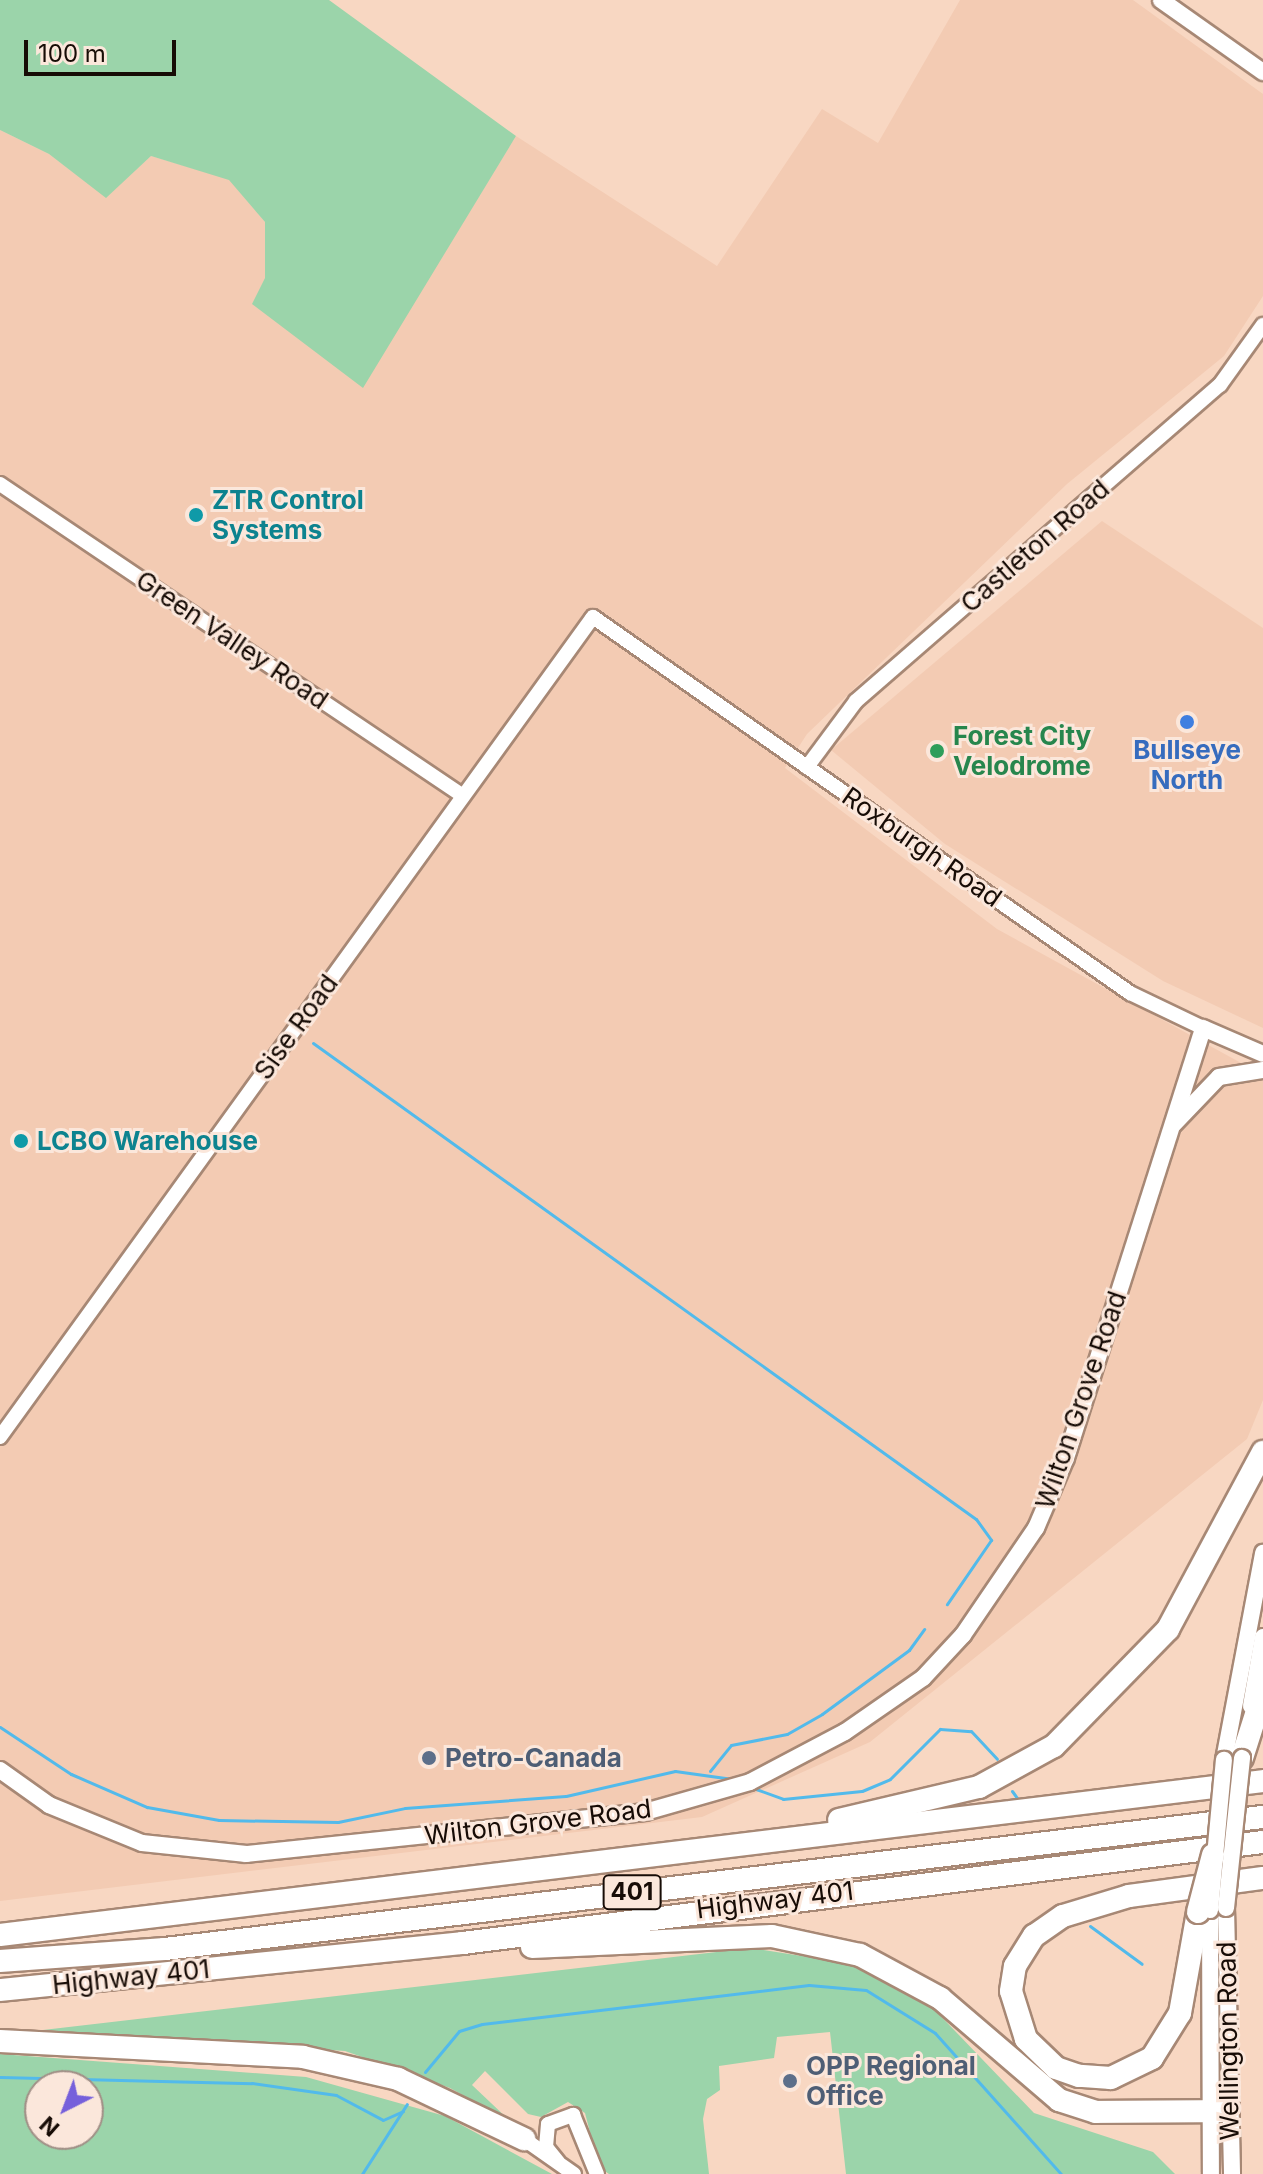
<!DOCTYPE html>
<style>
body{margin:0}
#map{position:relative;width:1263px;height:2174px;overflow:hidden;background:#f8d7c2;font-family:Inter,sans-serif}
div>[style]{position:absolute}
.built>*{inset:0;background:#f3cbb3}
.green>*{inset:0;background:#9bd4aa}
.stream>*{height:3px;margin:-1.5px;padding:0 1.5px;transform-origin:1.5px;border-radius:1.5px;background:#52baeb}
.roads{filter:drop-shadow(2px 0 #a78875) drop-shadow(-2px 0 #a78875) drop-shadow(0 2px #a78875) drop-shadow(0 -2px #a78875)}
.tertiary>*{height:14px;margin:-7px;padding:0 7px;transform-origin:7px;border-radius:7px;background:#fff}
.secondary>*{height:16px;margin:-8px;padding:0 8px;transform-origin:8px;border-radius:8px;background:#fff}
.motorway>*{height:22px;margin:-11px;padding:0 11px;transform-origin:11px;border-radius:11px;background:#fff}
.bridges{filter:drop-shadow(2px 0 #a78875) drop-shadow(-2px 0 #a78875) drop-shadow(0 2px #a78875) drop-shadow(0 -2px #a78875)}
.secondary-bridge>*{height:16px;margin:-8px;padding:0 8px;transform-origin:8px;border-radius:8px;background:#fff}
.motorway-bridge>*{height:22px;margin:-11px;padding:0 11px;transform-origin:11px;border-radius:11px;background:#fff}
.dots>*{width:22px;height:22px;translate:-50% -50%;box-sizing:border-box;border:4px solid #fbe7db;border-radius:50%}
span{translate:-50% -50%;white-space:nowrap;text-align:center;line-height:1.15;-webkit-text-stroke:6px #fbe7db;paint-order:stroke}
.shield-label span{padding:2px 6px;background:#fbe7db;border:2px solid;border-radius:6px;-webkit-text-stroke-width:0}
.shield-label{font-size:24px;color:#170c06;font-weight:700}
.culture-label{font-size:26px;color:#0d838f;font-weight:700}
.left{translate:0 -50%;text-align:left}
.street-label{font-size:26px;color:#170c06}
.leisure-label{font-size:26px;color:#27864d;font-weight:700}
.shop-label{font-size:26px;color:#366cbe;font-weight:700}
.service-label{font-size:26px;color:#4e5e75;font-weight:700}
.north{position:absolute;left:24px;top:2070px;width:80px;height:80px;box-sizing:border-box;background:#fbe7db;border:2px solid #a08f86;border-radius:50%;rotate:222deg;font-size:22px;font-weight:700;line-height:32px;text-align:center;color:#170c06}
.north::after{content:'';display:block;margin:auto;width:28px;height:36px;background:#7660db;clip-path:polygon(50% 0,100% 100%,50% 72%,0 100%)}
.scale{position:absolute;left:24px;top:40px;width:152px;height:36px;box-sizing:border-box;border:4px solid #170c06;border-top:0;padding-left:10px;font-size:24px;line-height:28px;white-space:nowrap;color:#170c06;-webkit-text-stroke:6px #fbe7db;paint-order:stroke}
</style>
<div id="map">
<div class="built">
<div style="clip-path:polygon(960px 0,1133px 0,1263px 94px,1263px 296px,1224px 356px,1067px 484px,807px 734px,785px 768px,997px 929px,1263px 1075px,1263px 1400px,1247px 1439px,870px 1742px,702px 1817px,0 1901px,0 130px,49px 154px,106px 197px,151px 156px,229px 179px,265px 222px,265px 278px,362px 387px,516px 136px,717px 266px,822px 109px,878px 143px)"></div>
<div style="clip-path:polygon(1102px 521px,1263px 628px,1263px 1028px,1163px 981px,945px 844px,831px 750px)"></div>
</div>
<div class="green">
<div style="clip-path:polygon(0 0,329px 0,516px 136px,363px 388px,252px 304px,265px 278px,265px 222px,229px 180px,151px 156px,106px 198px,49px 154px,0 130px)"></div>
<div style="clip-path:polygon(751px 1948px,859px 1965px,930px 2005px,1034px 2113px,1153px 2152px,1175px 2174px,846px 2174px,830px 2032px,777px 2037px,774px 2058px,719px 2066px,720px 2090px,707px 2099px,703px 2119px,709px 2174px,609px 2174px,599px 2167px,585px 2113px,568px 2102px,541px 2117px,528px 2114px,485px 2071px,472px 2085px,511px 2122px,450px 2088px,345px 2051px,43px 2030px)"></div>
<div style="clip-path:polygon(evenodd,0 2054px,306px 2077px,445px 2116px,552px 2174px,0 2174px,0 2054px,40px 2086px,88px 2086px,88px 2134px,40px 2134px,40px 2086px)"></div>
</div>
<div class="stream">
<div style="left:313px;top:1043px;width:816px;rotate:35.68deg"></div>
<div style="left:976px;top:1519px;width:26px;rotate:54deg"></div>
<div style="left:991px;top:1540px;width:78px;rotate:124.5deg"></div>
<div style="left:0;top:1727px;width:85px;rotate:33.5deg"></div>
<div style="left:71px;top:1774px;width:83px;rotate:23.5deg"></div>
<div style="left:147px;top:1807px;width:73px;rotate:10.2deg"></div>
<div style="left:219px;top:1820px;width:119px;rotate:1deg"></div>
<div style="left:338px;top:1822px;width:68px;rotate:-11.8deg"></div>
<div style="left:405px;top:1808px;width:161px;rotate:-4.3deg"></div>
<div style="left:566px;top:1796px;width:112px;rotate:-12.9deg"></div>
<div style="left:675px;top:1771px;width:58px;rotate:8deg"></div>
<div style="left:710px;top:1771px;width:33px;rotate:-51deg"></div>
<div style="left:731px;top:1745px;width:57px;rotate:-11.1deg"></div>
<div style="left:787px;top:1734px;width:40px;rotate:-29.7deg"></div>
<div style="left:822px;top:1714px;width:108px;rotate:-36.3deg"></div>
<div style="left:909px;top:1650px;width:26px;rotate:-54deg"></div>
<div style="left:756px;top:1789px;width:29px;rotate:20deg"></div>
<div style="left:783px;top:1799px;width:79px;rotate:-5.8deg"></div>
<div style="left:862px;top:1791px;width:30px;rotate:-23deg"></div>
<div style="left:890px;top:1779px;width:71px;rotate:-45deg"></div>
<div style="left:940px;top:1729px;width:31px;rotate:4deg"></div>
<div style="left:971px;top:1731px;width:38px;rotate:47deg"></div>
<div style="left:1012px;top:1791px;width:9px;rotate:54deg"></div>
<div style="left:1090px;top:1926px;width:64px;rotate:36.2deg"></div>
<div style="left:425px;top:2072px;width:53px;rotate:-50.3deg"></div>
<div style="left:459px;top:2031px;width:24px;rotate:-17deg"></div>
<div style="left:482px;top:2024px;width:329px;rotate:-6.8deg"></div>
<div style="left:809px;top:1985px;width:57px;rotate:5deg"></div>
<div style="left:866px;top:1990px;width:81px;rotate:31.9deg"></div>
<div style="left:935px;top:2033px;width:189px;rotate:48.2deg"></div>
<div style="left:0;top:2077px;width:252px;rotate:1.4deg"></div>
<div style="left:252px;top:2083px;width:85px;rotate:8.1deg"></div>
<div style="left:336px;top:2095px;width:53px;rotate:28deg"></div>
<div style="left:383px;top:2120px;width:22px;rotate:-24deg"></div>
<div style="left:362px;top:2174px;width:83px;rotate:-57.3deg"></div>
</div>
<div class="roads">
<div class="tertiary">
<div style="left:0;top:484px;width:558px;rotate:33.97deg"></div>
<div style="left:807px;top:767px;width:82px;rotate:-53.4deg"></div>
<div style="left:856px;top:701px;width:482px;rotate:-41deg"></div>
<div style="left:1220px;top:385px;width:74px;rotate:-54.4deg"></div>
<div style="left:0;top:1437px;width:1012px;rotate:-54.13deg"></div>
<div style="left:593px;top:617px;width:656px;rotate:35deg"></div>
<div style="left:1130px;top:993px;width:81px;rotate:25.6deg"></div>
<div style="left:524px;top:2139px;width:61px;rotate:35deg"></div>
<div style="left:558px;top:2162px;width:19px;rotate:-129deg"></div>
<div style="left:546px;top:2147px;width:23px;rotate:-85deg"></div>
<div style="left:548px;top:2124px;width:27px;rotate:-20deg"></div>
<div style="left:573px;top:2115px;width:64px;rotate:67.9deg"></div>
</div>
<div class="secondary">
<div style="left:1161px;top:0;width:125px;rotate:35.2deg"></div>
<div style="left:1174px;top:1124px;width:65px;rotate:-46.2deg"></div>
<div style="left:1219px;top:1077px;width:45px;rotate:-9deg"></div>
<div style="left:1251px;top:1706px;width:70px;rotate:-80.1deg"></div>
<div style="left:1224px;top:1760px;width:211px;rotate:-79.3deg"></div>
<div style="left:0;top:1770px;width:60px;rotate:35.5deg"></div>
<div style="left:49px;top:1805px;width:100px;rotate:22.2deg"></div>
<div style="left:142px;top:1843px;width:105px;rotate:6deg"></div>
<div style="left:246px;top:1854px;width:401px;rotate:-6deg"></div>
<div style="left:645px;top:1812px;width:109px;rotate:-15.9deg"></div>
<div style="left:750px;top:1782px;width:107px;rotate:-27.8deg"></div>
<div style="left:845px;top:1732px;width:95px;rotate:-34.7deg"></div>
<div style="left:923px;top:1678px;width:59px;rotate:-47.1deg"></div>
<div style="left:963px;top:1635px;width:130px;rotate:-55.7deg"></div>
<div style="left:1036px;top:1528px;width:76px;rotate:-66.8deg"></div>
<div style="left:1066px;top:1458px;width:451px;rotate:-72.3deg"></div>
<div style="left:1203px;top:1028px;width:65px;rotate:23.4deg"></div>
<div style="left:1226px;top:1908px;width:266px;rotate:88.7deg"></div>
<div style="left:1210px;top:1910px;width:264px;rotate:89.8deg"></div>
</div>
<div class="motorway">
<div style="left:1242px;top:1758px;width:69px;rotate:-72.3deg"></div>
<div style="left:839px;top:1820px;width:144px;rotate:-13.3deg"></div>
<div style="left:979px;top:1787px;width:85px;rotate:-28.7deg"></div>
<div style="left:1054px;top:1746px;width:163px;rotate:-45.7deg"></div>
<div style="left:1168px;top:1629px;width:201px;rotate:-61.8deg"></div>
<div style="left:1198px;top:1912px;width:103px;rotate:100.1deg"></div>
<div style="left:1180px;top:2013px;width:53px;rotate:121.9deg"></div>
<div style="left:1152px;top:2058px;width:46px;rotate:154deg"></div>
<div style="left:1111px;top:2078px;width:32px;rotate:-176deg"></div>
<div style="left:1079px;top:2076px;width:24px;rotate:-161deg"></div>
<div style="left:1056px;top:2068px;width:42px;rotate:-136deg"></div>
<div style="left:1026px;top:2039px;width:50px;rotate:-107.4deg"></div>
<div style="left:1011px;top:1991px;width:25px;rotate:-81deg"></div>
<div style="left:1015px;top:1966px;width:36px;rotate:-58deg"></div>
<div style="left:1034px;top:1936px;width:35px;rotate:-35deg"></div>
<div style="left:1063px;top:1916px;width:69px;rotate:-16.9deg"></div>
<div style="left:1129px;top:1896px;width:135px;rotate:-7.7deg"></div>
<div style="left:0;top:1935px;width:1272px;rotate:-6.95deg"></div>
<div style="left:532px;top:1947px;width:240px;rotate:-2.6deg"></div>
<div style="left:772px;top:1936px;width:90px;rotate:12.2deg"></div>
<div style="left:860px;top:1955px;width:91px;rotate:28.3deg"></div>
<div style="left:940px;top:1998px;width:157px;rotate:40.6deg"></div>
<div style="left:1059px;top:2100px;width:39px;rotate:18deg"></div>
<div style="left:1096px;top:2112px;width:130px;rotate:-0.4deg"></div>
<div style="left:0;top:1961px;width:165px;rotate:-4.2deg"></div>
<div style="left:165px;top:1949px;width:1106px;rotate:-6.86deg"></div>
<div style="left:0;top:1990px;width:465px;rotate:-5.8deg"></div>
<div style="left:463px;top:1943px;width:806px;rotate:-7.2deg"></div>
<div style="left:0;top:2041px;width:303px;rotate:3deg"></div>
<div style="left:303px;top:2057px;width:98px;rotate:13deg"></div>
<div style="left:398px;top:2079px;width:140px;rotate:25.5deg"></div>
</div>
</div>
<div class="bridges">
<div class="secondary-bridge">
<div style="left:1226px;top:1908px;width:151px;rotate:-83.9deg"></div>
<div style="left:1210px;top:1910px;width:151px;rotate:-84.7deg"></div>
</div>
<div class="motorway-bridge">
<div style="left:1198px;top:1912px;width:59px;rotate:-75.3deg"></div>
</div>
</div>
<div class="dots">
<div style="left:196px;top:515px;background:#0f9aa8"></div>
<div style="left:1187px;top:722px;background:#3f7fe0"></div>
<div style="left:937px;top:751px;background:#2e9e5b"></div>
<div style="left:21px;top:1141px;background:#0f9aa8"></div>
<div style="left:429px;top:1758px;background:#5c6f8a"></div>
<div style="left:790px;top:2081px;background:#5c6f8a"></div>
</div>
<div class="shield-label">
<span style="left:632px;top:1892px">401</span>
</div>
<div class="culture-label">
<span class="left" style="left:212px;top:515px">ZTR Control<br>Systems</span>
<span class="left" style="left:37px;top:1141px">LCBO Warehouse</span>
</div>
<div class="street-label">
<span style="left:1035px;top:546px;rotate:-41deg">Castleton Road</span>
<span style="left:232px;top:640px;rotate:34deg">Green Valley Road</span>
<span style="left:922px;top:847px;rotate:35deg">Roxburgh Road</span>
<span style="left:296px;top:1027px;rotate:-54deg">Sise Road</span>
<span style="left:1081px;top:1400px;rotate:-71deg">Wilton Grove Road</span>
<span style="left:538px;top:1822px;rotate:-7deg">Wilton Grove Road</span>
<span style="left:775px;top:1900px;rotate:-7deg">Highway 401</span>
<span style="left:131px;top:1977px;rotate:-6deg">Highway 401</span>
<span style="left:1228px;top:2041px;rotate:-91deg">Wellington Road</span>
</div>
<div class="leisure-label">
<span class="left" style="left:953px;top:751px">Forest City<br>Velodrome</span>
</div>
<div class="shop-label">
<span style="left:1187px;top:765px">Bullseye<br>North</span>
</div>
<div class="service-label">
<span class="left" style="left:445px;top:1758px">Petro-Canada</span>
<span class="left" style="left:806px;top:2081px">OPP Regional<br>Office</span>
</div>
<div class="north">N</div>
<div class="scale">100 m</div>
</div>
